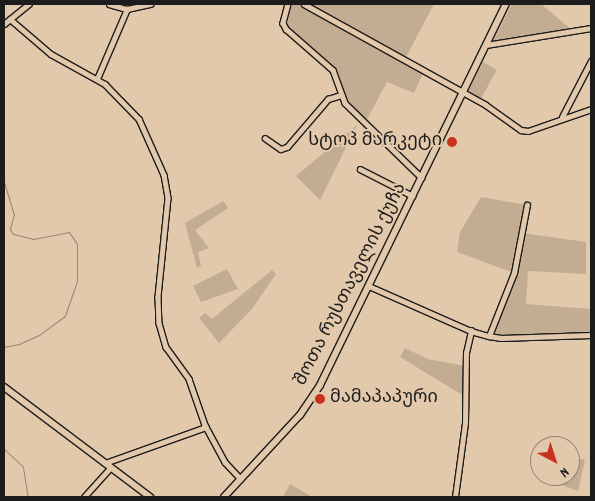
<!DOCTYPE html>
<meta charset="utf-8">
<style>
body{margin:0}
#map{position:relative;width:595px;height:501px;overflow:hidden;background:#e3c9ab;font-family:Dekko,"Noto Sans Georgian",sans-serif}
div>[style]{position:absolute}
.green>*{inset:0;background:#c2ad93}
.stream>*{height:1px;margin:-0.5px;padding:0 0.5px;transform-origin:0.5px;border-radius:0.5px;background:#968774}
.roads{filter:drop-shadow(1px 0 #1c1c1c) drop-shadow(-1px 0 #1c1c1c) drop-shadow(0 1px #1c1c1c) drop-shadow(0 -1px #1c1c1c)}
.street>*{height:4.5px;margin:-2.25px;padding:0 2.25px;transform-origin:2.25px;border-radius:2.25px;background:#e3c9ab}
.secondary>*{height:6px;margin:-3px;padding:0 3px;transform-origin:3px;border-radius:3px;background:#e3c9ab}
.dots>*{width:14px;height:14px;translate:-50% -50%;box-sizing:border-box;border:2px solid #e3c9ab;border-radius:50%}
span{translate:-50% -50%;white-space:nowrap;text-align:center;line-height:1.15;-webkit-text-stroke:4px #e3c9ab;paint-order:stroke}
.poi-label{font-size:18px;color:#1c1c1c}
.right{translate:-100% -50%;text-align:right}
.left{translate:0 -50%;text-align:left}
.street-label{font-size:18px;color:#1c1c1c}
.frame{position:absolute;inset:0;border:5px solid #1c1c1c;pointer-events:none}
.north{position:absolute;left:530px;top:436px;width:50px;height:50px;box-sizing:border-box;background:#e3c9ab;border:1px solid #938472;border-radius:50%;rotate:140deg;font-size:14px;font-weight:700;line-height:20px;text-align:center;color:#1c1c1c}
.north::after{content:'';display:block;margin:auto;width:18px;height:22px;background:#c8321e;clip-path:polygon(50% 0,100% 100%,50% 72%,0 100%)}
</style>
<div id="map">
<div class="green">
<div style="clip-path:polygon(291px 4px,434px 4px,405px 59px,424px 71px,414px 93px,387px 82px,365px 123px,345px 103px,335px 73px,286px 29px)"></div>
<div style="clip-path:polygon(512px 4px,541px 4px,573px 31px,493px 41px)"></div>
<div style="clip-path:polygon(483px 62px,497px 70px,479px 102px,468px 92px)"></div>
<div style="clip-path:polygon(357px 125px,320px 200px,296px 176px)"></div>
<div style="clip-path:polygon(481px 197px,527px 205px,522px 233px,586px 242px,586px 274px,528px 271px,526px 304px,591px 309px,591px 335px,501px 338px,489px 336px,514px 273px,457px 252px,460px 232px)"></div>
<div style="clip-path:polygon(223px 201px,228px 208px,195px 230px,209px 248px,198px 252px,201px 266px,197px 268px,185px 223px)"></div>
<div style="clip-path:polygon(227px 269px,238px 289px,201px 302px,193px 286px)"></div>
<div style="clip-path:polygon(272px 270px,276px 274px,252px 309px,219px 343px,199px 318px,205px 313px,212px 319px)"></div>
<div style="clip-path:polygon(405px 348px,428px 359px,465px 366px,464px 396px,400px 357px)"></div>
<div style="clip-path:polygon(570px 456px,585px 460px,578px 491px,550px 481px,551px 476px,570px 476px)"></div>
<div style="clip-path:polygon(290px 484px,312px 497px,283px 497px)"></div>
</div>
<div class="stream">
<div style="left:4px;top:182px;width:34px;rotate:73deg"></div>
<div style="left:14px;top:214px;width:16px;rotate:105deg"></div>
<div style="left:10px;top:229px;width:6px;rotate:59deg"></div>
<div style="left:13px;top:234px;width:21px;rotate:14deg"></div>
<div style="left:33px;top:239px;width:37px;rotate:-11deg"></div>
<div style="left:69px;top:232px;width:14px;rotate:56deg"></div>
<div style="left:77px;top:244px;width:37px;rotate:90deg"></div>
<div style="left:77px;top:281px;width:37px;rotate:109deg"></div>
<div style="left:65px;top:316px;width:32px;rotate:144deg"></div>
<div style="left:39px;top:335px;width:22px;rotate:156deg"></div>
<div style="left:19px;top:344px;width:15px;rotate:169deg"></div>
<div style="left:4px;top:449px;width:26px;rotate:43deg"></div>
<div style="left:23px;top:467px;width:30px;rotate:81deg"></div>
</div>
<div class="roads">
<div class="street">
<div style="left:109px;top:4px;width:19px;rotate:16deg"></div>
<div style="left:127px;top:9px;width:24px;rotate:-12deg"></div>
<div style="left:288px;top:4px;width:20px;rotate:105deg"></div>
<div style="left:283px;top:23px;width:7px;rotate:63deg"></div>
<div style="left:286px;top:29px;width:62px;rotate:41.1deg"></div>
<div style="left:333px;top:70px;width:35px;rotate:70deg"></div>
<div style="left:345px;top:103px;width:107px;rotate:44.2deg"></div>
<div style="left:304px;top:4px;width:208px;rotate:29deg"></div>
<div style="left:486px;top:105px;width:43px;rotate:35.5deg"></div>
<div style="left:521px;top:130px;width:7px;rotate:8deg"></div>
<div style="left:528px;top:131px;width:67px;rotate:-19.2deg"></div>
<div style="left:10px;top:19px;width:54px;rotate:40.5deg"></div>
<div style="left:51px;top:54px;width:62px;rotate:29.1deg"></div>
<div style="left:105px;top:84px;width:49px;rotate:45.8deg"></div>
<div style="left:139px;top:119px;width:61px;rotate:65.9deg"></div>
<div style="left:164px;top:175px;width:23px;rotate:80deg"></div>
<div style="left:168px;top:198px;width:100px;rotate:95.8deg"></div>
<div style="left:158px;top:297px;width:26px;rotate:88deg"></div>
<div style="left:159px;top:323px;width:25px;rotate:74deg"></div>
<div style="left:166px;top:347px;width:39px;rotate:54deg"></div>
<div style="left:189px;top:379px;width:49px;rotate:70.8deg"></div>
<div style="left:205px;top:425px;width:42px;rotate:61.6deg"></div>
<div style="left:225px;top:462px;width:23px;rotate:47deg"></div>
<div style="left:4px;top:24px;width:32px;rotate:-39deg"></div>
<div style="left:486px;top:45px;width:106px;rotate:-9.2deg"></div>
<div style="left:97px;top:79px;width:76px;rotate:-66.8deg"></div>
<div style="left:562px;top:117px;width:63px;rotate:-62.6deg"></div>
<div style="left:265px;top:138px;width:19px;rotate:35deg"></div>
<div style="left:281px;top:149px;width:6px;rotate:-18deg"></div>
<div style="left:287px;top:147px;width:63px;rotate:-49.5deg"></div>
<div style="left:328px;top:99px;width:14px;rotate:-17deg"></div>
<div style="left:360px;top:169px;width:59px;rotate:27deg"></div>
<div style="left:369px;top:286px;width:111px;rotate:23.8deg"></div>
<div style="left:471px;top:331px;width:19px;rotate:16deg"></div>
<div style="left:489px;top:336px;width:12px;rotate:9deg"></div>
<div style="left:501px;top:338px;width:90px;rotate:-1.9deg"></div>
<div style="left:489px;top:336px;width:68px;rotate:-68.4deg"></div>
<div style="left:514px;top:273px;width:69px;rotate:-79.2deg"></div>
<div style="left:105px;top:463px;width:107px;rotate:-19.6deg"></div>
<div style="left:84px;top:497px;width:40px;rotate:-48deg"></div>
<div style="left:455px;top:497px;width:75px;rotate:-82.3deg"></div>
<div style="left:465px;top:423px;width:70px;rotate:-89.2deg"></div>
<div style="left:466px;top:353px;width:23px;rotate:-77deg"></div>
</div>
<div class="secondary">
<div style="left:4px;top:387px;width:183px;rotate:37deg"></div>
<div style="left:224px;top:497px;width:112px;rotate:-47.2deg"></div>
<div style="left:300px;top:415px;width:36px;rotate:-56deg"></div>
<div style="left:320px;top:385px;width:424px;rotate:-64deg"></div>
</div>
</div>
<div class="dots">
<div style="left:452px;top:142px;background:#c8321e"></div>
<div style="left:320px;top:399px;background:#c8321e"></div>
</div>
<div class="poi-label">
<span class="right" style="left:442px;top:142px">სტოპ მარკეტი</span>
<span class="left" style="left:330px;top:399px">მამაპაპური</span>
</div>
<div class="street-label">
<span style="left:352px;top:285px;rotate:-63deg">შოთა რუსთაველის ქუჩა</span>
</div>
<div class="frame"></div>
<div class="north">N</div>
</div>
